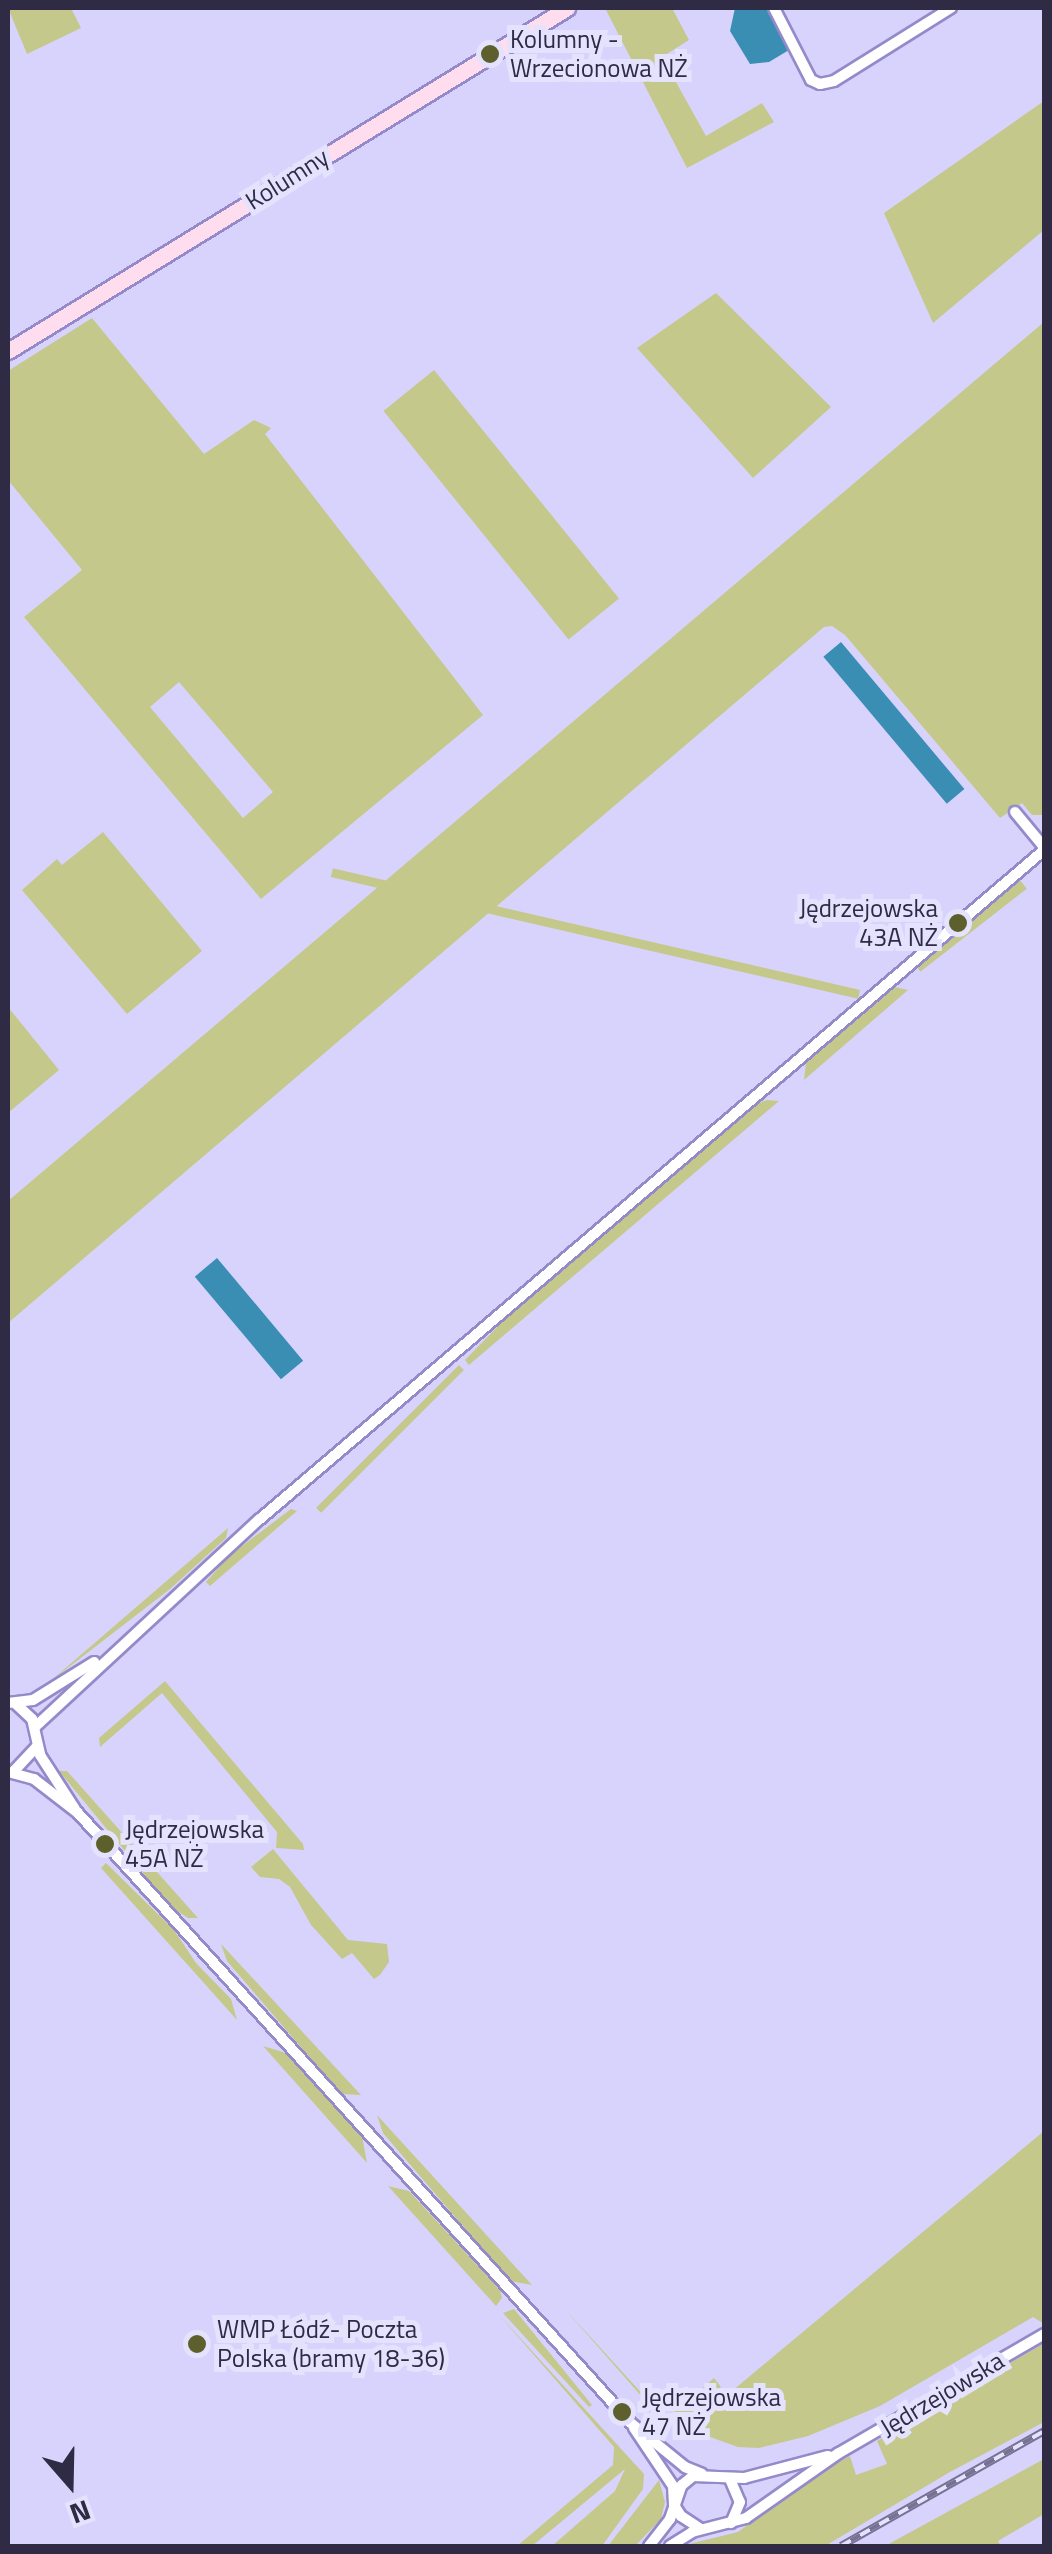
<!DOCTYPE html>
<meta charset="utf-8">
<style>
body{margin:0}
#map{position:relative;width:1052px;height:2554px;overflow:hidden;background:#d8d3fc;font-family:"Titillium Web",sans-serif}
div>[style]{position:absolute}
.green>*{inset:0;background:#c5c88b;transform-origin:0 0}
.water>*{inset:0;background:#3b8eb3;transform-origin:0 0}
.roads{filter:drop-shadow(2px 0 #948aca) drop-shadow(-2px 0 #948aca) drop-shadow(0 2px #948aca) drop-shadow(0 -2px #948aca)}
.street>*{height:10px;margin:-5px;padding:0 5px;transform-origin:5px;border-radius:5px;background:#fff}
.secondary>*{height:15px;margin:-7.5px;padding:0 7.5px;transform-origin:7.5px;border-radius:7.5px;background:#fedeee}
.rail>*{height:8px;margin-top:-4px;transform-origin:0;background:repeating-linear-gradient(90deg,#e5e2fe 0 11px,#777293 0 22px);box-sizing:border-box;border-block:2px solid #777293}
.dots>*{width:28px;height:28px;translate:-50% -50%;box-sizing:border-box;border:5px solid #e5e2fe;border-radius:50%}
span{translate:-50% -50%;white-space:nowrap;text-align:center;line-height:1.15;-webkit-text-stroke:10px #e5e2fe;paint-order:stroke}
.poi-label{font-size:25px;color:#2f2b45}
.left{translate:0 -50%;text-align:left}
.right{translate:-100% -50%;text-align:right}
.street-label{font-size:25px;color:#2f2b45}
.frame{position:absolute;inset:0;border:10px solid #2f2b45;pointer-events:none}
.north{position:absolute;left:20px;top:2434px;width:100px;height:100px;-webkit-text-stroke:8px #e5e2fe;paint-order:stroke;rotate:160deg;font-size:28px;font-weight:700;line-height:40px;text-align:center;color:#2f2b45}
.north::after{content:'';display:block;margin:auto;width:35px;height:45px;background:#2f2b45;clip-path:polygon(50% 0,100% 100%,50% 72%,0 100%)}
</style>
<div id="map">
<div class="green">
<div style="clip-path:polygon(8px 8px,71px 8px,81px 28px,27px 54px)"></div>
<div style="clip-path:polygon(605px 8px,672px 8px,689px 40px,662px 57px,706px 136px,762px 103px,774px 122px,687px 168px)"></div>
<div style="clip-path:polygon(1044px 101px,1044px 230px,933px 323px,884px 213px)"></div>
<div style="clip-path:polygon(716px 293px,831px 407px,753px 478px,637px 348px)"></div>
<div style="clip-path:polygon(evenodd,92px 318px,204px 454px,254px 420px,271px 428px,265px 434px,483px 715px,261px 899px,24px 617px,82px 570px,8px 480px,8px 371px,92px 318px,179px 682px,273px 792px,243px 818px,150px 707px,179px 682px)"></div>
<div style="clip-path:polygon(1044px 322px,1044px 815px,1032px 815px,1022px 803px,1000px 818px,845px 635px,832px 626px,824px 627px,8px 1323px,8px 1201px)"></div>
<div style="left:434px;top:370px;width:294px;height:65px;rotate:51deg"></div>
<div style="clip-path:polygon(103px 832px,202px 951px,127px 1014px,22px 890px,57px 859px,62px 865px)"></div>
<div style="left:1020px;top:880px;width:11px;height:135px;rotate:52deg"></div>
<div style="clip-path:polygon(895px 987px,908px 990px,804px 1080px,806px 1063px)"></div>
<div style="left:860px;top:990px;width:9px;height:541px;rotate:103deg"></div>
<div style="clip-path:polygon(8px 1007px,59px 1070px,8px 1113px)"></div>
<div style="clip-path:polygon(767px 1100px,779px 1101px,469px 1365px,465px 1360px,512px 1312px,756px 1104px)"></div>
<div style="left:459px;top:1365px;width:7px;height:202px;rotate:45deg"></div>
<div style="clip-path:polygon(291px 1509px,297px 1511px,210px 1586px,206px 1582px,229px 1556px)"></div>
<div style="clip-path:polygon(228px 1528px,226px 1538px,170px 1589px,47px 1684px)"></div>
<div style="clip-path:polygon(165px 1681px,303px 1844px,304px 1850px,276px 1848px,277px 1832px,162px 1693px,100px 1747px,99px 1738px)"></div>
<div style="clip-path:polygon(59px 1771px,67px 1771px,198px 1918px,188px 1918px,171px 1907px)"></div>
<div style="clip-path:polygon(273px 1849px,348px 1940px,387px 1944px,389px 1962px,380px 1975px,374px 1979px,352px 1953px,342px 1959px,311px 1925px,290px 1887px,279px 1879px,260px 1877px,251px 1867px)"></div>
<div style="clip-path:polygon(106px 1863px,174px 1930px,196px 1963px,231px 1999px,237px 2020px,101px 1868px)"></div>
<div style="clip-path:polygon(221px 1944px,361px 2095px,341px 2094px,227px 1961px)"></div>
<div style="clip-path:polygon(263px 2046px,286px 2053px,362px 2136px,367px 2163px)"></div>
<div style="clip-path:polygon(377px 2115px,532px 2285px,510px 2281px,383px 2133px)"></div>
<div style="clip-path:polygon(1044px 2131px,1044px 2324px,1033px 2317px,880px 2406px,808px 2436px,759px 2448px,738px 2447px,696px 2432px,702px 2416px)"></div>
<div style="clip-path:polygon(388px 2186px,409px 2191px,500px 2290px,502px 2298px,496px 2306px)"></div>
<div style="clip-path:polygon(564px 2308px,657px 2410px,671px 2415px,714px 2378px,721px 2387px,686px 2419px,691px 2431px,657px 2414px)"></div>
<div style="clip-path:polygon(514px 2309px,592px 2405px,589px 2407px,503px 2313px)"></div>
<div style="clip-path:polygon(499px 2315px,644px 2474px,643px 2489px,602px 2546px,552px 2546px,615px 2491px,625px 2469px,532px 2546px,517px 2546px,613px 2465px,614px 2447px)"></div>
<div style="clip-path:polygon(1044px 2343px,1044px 2422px,950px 2472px,825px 2546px,681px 2546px,738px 2532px,815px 2474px,850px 2456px,856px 2475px,887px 2464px,877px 2441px)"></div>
<div style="clip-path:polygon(1044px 2459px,1044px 2514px,998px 2541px,1001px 2546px,885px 2546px)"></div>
<div style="clip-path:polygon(659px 2480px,665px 2502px,661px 2519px,635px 2546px,608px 2546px)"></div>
</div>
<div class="water">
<div style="clip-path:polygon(735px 8px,767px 8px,789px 50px,769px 62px,750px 64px,730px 31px)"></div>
<div style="left:841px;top:642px;width:192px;height:23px;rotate:50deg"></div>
<div style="left:217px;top:1258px;width:134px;height:29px;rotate:50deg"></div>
</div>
<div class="roads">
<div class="street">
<div style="left:774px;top:8px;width:81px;rotate:62.8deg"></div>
<div style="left:811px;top:80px;width:10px;rotate:24deg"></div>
<div style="left:820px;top:84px;width:14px;rotate:-12deg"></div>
<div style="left:834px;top:81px;width:138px;rotate:-32deg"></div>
<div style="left:1015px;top:812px;width:45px;rotate:50.4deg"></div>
<div style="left:8px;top:1703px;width:25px;rotate:-7deg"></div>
<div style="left:33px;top:1700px;width:72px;rotate:-31.9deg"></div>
<div style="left:16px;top:1704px;width:22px;rotate:43deg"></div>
<div style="left:32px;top:1719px;width:37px;rotate:77deg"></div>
<div style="left:40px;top:1755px;width:64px;rotate:57.1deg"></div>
<div style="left:35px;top:1727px;width:306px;rotate:-42.8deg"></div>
<div style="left:260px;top:1519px;width:1031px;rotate:-40.47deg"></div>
<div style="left:14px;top:1771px;width:34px;rotate:-47deg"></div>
<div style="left:8px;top:1772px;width:27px;rotate:15deg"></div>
<div style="left:34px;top:1779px;width:56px;rotate:37.7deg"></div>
<div style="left:78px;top:1813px;width:823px;rotate:47.81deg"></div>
<div style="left:631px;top:2423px;width:70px;rotate:39.2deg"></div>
<div style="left:685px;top:2467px;width:18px;rotate:22deg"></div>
<div style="left:634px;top:2428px;width:70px;rotate:56.1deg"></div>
<div style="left:673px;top:2486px;width:19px;rotate:87deg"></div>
<div style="left:674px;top:2505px;width:13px;rotate:58deg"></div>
<div style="left:681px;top:2516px;width:24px;rotate:33deg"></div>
<div style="left:730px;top:2479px;width:25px;rotate:67deg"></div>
<div style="left:740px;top:2502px;width:23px;rotate:113deg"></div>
<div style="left:649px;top:2546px;width:34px;rotate:-52deg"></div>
<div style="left:670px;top:2519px;width:36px;rotate:-71deg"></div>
<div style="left:682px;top:2485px;width:14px;rotate:-39deg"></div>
<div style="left:693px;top:2476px;width:51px;rotate:2.2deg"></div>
<div style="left:744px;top:2478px;width:87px;rotate:-14.7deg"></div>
<div style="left:670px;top:2546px;width:26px;rotate:-32deg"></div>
<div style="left:692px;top:2532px;width:56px;rotate:-14.5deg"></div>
<div style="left:746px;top:2518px;width:113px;rotate:-35deg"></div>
<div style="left:839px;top:2453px;width:237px;rotate:-30.1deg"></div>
</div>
<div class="secondary">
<div style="left:8px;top:351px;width:656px;rotate:-31.53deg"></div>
</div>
</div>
<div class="rail">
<div style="left:841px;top:2546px;width:233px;rotate:-29.5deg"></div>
</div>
<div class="dots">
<div style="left:490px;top:54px;background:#5d5f2c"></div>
<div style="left:958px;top:923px;background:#5d5f2c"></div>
<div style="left:105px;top:1844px;background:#5d5f2c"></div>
<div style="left:197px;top:2344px;background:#5d5f2c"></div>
<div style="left:622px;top:2412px;background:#5d5f2c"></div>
</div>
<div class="poi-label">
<span class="left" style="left:510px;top:54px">Kolumny -<br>Wrzecionowa NŻ</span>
<span class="right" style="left:938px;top:923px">Jędrzejowska<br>43A NŻ</span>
<span class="left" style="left:125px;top:1844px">Jędrzejowska<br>45A NŻ</span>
<span class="left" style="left:217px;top:2344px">WMP Łódź- Poczta<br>Polska (bramy 18-36)</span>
<span class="left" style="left:642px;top:2412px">Jędrzejowska<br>47 NŻ</span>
</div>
<div class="street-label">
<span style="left:287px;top:179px;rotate:-32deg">Kolumny</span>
<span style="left:942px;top:2394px;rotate:-31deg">Jędrzejowska</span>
</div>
<div class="frame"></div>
<div class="north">N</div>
</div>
